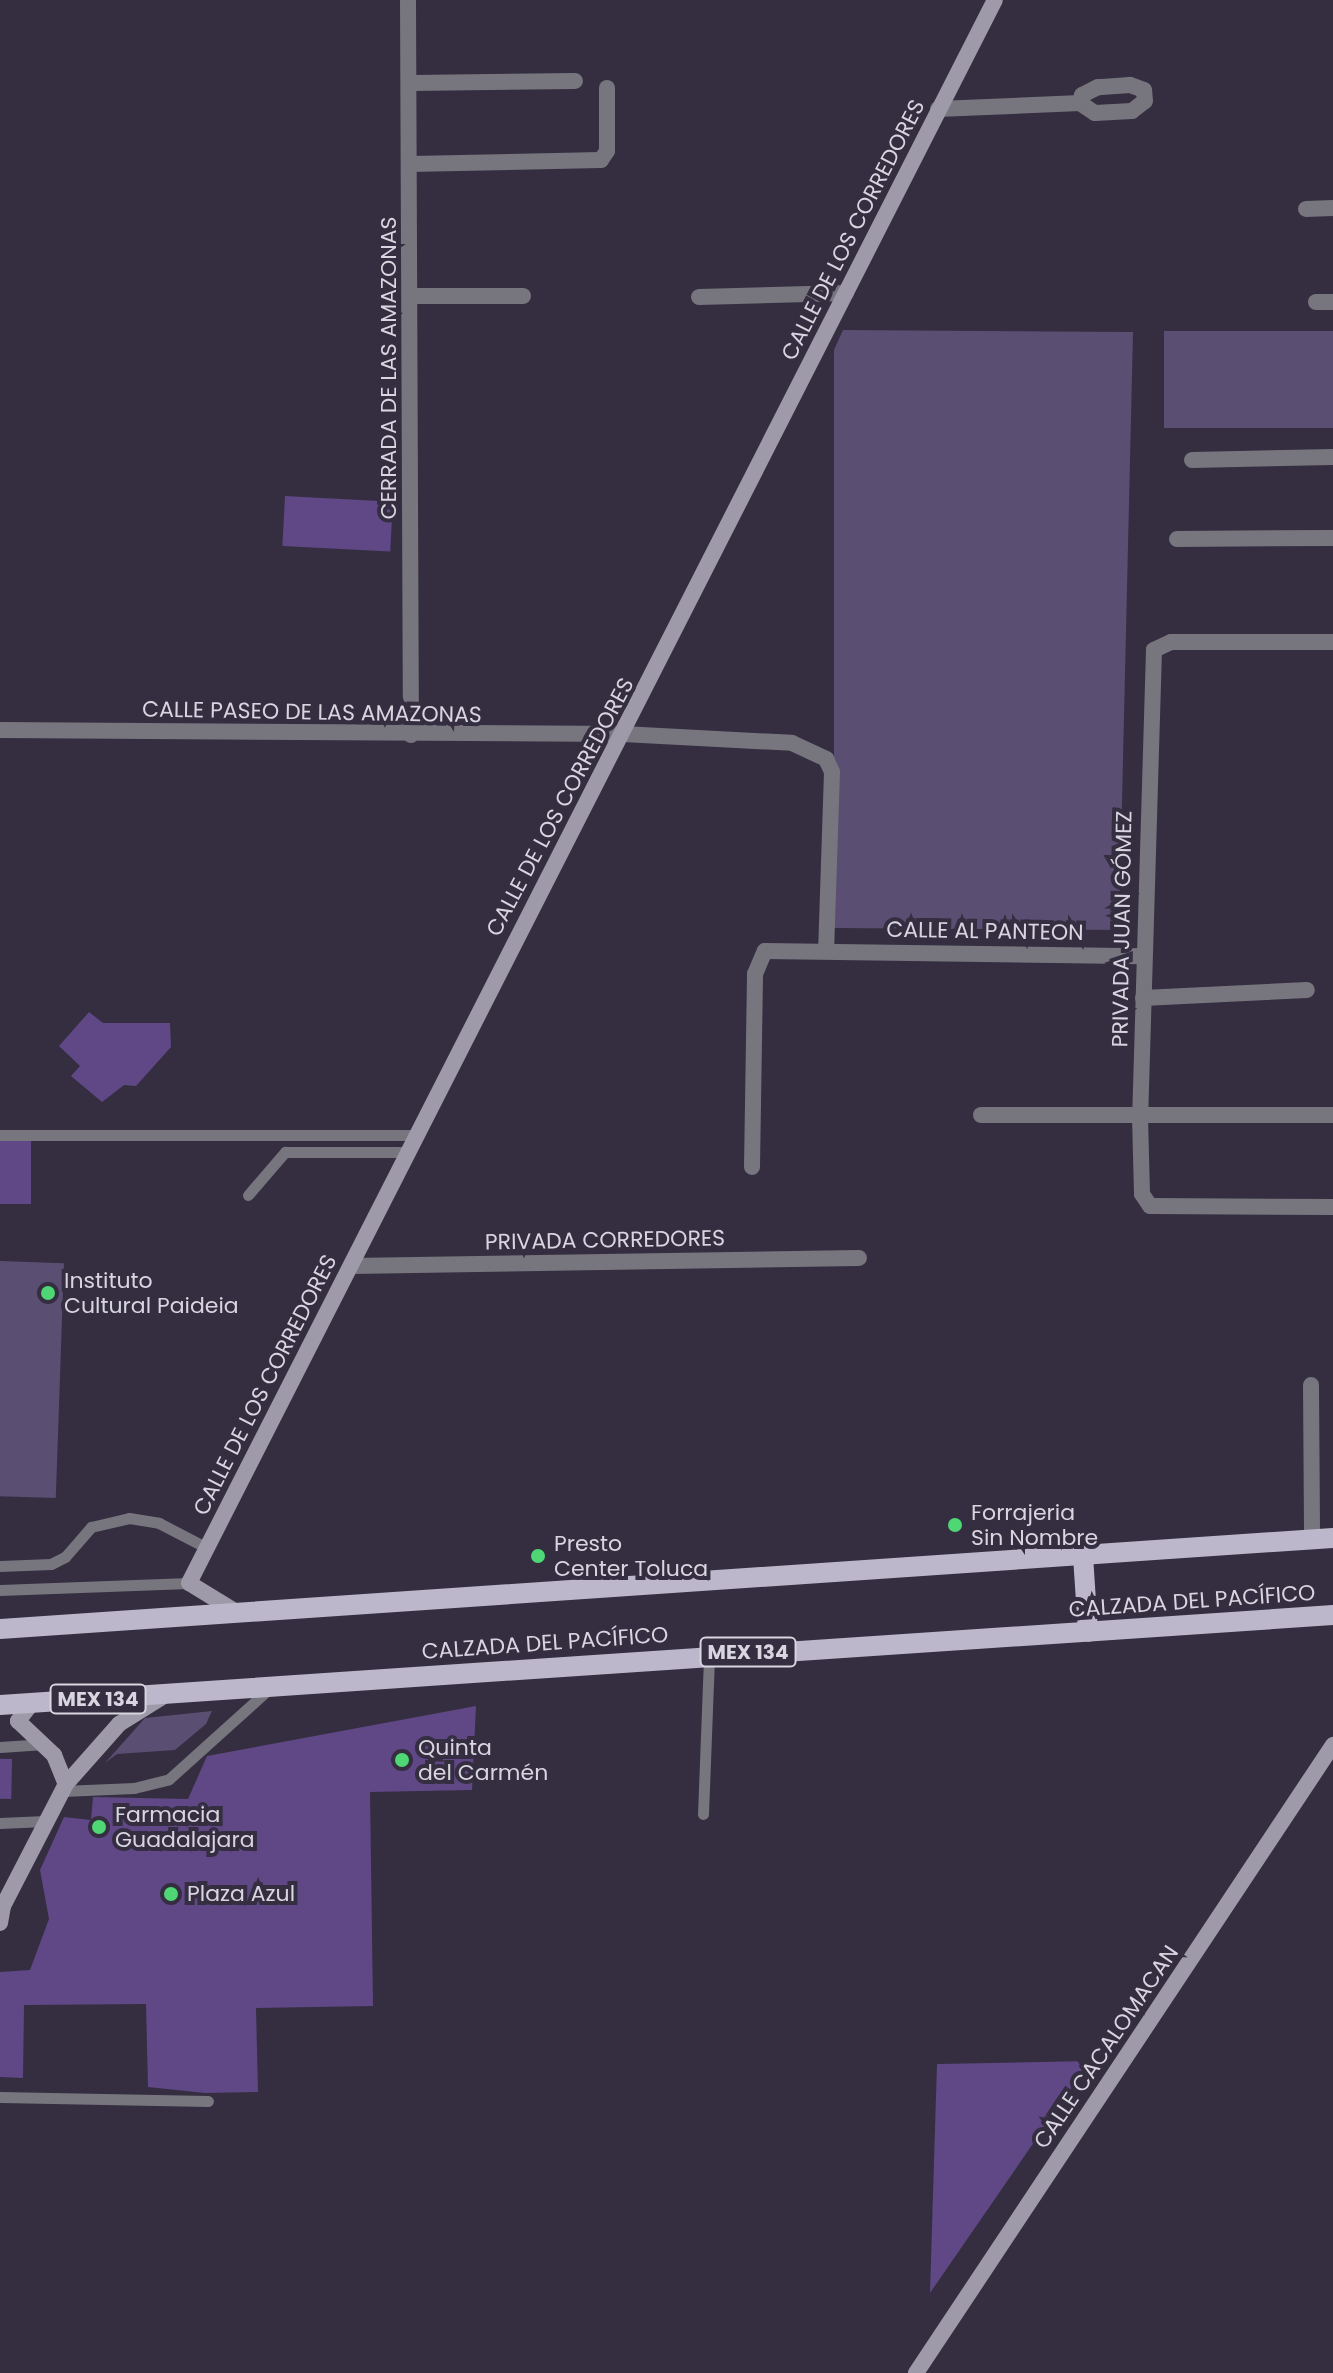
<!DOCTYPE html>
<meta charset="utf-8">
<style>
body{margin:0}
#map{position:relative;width:1333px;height:2373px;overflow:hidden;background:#342e40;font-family:Poppins,sans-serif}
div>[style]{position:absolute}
.green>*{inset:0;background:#5a4e73;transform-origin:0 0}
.building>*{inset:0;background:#5f4885;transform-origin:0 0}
.lane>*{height:11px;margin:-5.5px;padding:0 5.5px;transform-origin:5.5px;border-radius:5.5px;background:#77757e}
.street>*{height:16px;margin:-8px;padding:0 8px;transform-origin:8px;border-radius:8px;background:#77757e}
.secondary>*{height:16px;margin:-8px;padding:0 8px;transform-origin:8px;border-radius:8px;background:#9f9aa9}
.primary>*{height:20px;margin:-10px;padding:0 10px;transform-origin:10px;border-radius:10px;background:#bdb7cb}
.dots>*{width:22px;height:22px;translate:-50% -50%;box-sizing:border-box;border:4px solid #342e40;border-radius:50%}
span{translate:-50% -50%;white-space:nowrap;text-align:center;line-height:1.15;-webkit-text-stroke:8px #342e40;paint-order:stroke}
.shield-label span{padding:2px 6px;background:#342e40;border:2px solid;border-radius:6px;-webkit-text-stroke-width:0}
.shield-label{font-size:20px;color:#d8d5e0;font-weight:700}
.street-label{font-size:22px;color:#d8d5e0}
.poi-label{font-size:22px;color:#d8d5e0}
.left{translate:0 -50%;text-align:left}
</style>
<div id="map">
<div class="green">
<div style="clip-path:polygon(843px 330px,1133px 332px,1119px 930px,834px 928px,834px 350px)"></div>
<div style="left:1333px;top:331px;width:97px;height:169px;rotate:90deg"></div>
<div style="left:0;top:1261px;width:64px;height:235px;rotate:2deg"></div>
<div style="clip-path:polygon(212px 1711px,206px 1724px,175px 1750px,117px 1754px,105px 1763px,145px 1718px)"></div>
</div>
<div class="building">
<div style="left:285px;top:496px;width:108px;height:50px;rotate:3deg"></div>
<div style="clip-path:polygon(89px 1012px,103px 1023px,170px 1023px,171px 1047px,136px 1086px,124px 1085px,102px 1102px,71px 1076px,80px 1066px,59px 1046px)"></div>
<div style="left:0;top:1137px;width:31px;height:67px"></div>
<div style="clip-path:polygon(476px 1706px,472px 1790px,370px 1792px,373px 2006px,256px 2008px,258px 2092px,205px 2093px,148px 2087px,146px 2004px,24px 2005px,23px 2078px,0 2077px,0 1972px,30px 1970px,49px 1919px,40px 1870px,64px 1817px,91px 1820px,93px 1797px,188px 1799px,207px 1756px)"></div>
<div style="left:12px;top:1759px;width:40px;height:12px;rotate:91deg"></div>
<div style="clip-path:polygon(1090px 2061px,930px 2293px,937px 2064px)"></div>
</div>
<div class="lane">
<div style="left:0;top:1135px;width:413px"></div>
<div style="left:248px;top:1195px;width:57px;rotate:-49.3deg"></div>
<div style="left:285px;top:1152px;width:120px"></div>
<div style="left:0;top:1566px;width:51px;rotate:-2.2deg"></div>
<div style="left:51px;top:1564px;width:16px;rotate:-27deg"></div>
<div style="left:65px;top:1557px;width:40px;rotate:-49deg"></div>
<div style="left:91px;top:1527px;width:39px;rotate:-13deg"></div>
<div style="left:129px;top:1518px;width:30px;rotate:9deg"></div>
<div style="left:159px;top:1523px;width:54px;rotate:27.5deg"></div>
<div style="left:0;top:1590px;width:189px;rotate:-2.1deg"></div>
<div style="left:0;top:1747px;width:45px;rotate:-3.8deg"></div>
<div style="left:62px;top:1791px;width:72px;rotate:-2.4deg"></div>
<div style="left:134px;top:1788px;width:36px;rotate:-14deg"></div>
<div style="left:169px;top:1779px;width:136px;rotate:-42deg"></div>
<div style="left:703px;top:1814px;width:159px;rotate:-87.8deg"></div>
<div style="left:0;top:1823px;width:45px;rotate:-2.5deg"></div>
<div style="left:0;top:2097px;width:208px;rotate:1.1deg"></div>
</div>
<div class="street">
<div style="left:408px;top:0;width:735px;rotate:89.77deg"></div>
<div style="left:412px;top:83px;width:163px;rotate:-0.7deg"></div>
<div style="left:938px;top:109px;width:142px;rotate:-2.4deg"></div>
<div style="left:1080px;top:103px;width:18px;rotate:34deg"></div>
<div style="left:1095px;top:113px;width:37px;rotate:-3deg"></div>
<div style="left:1132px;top:111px;width:16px;rotate:-38deg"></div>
<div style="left:1145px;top:101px;width:11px;rotate:-95deg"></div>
<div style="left:1144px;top:90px;width:15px;rotate:-160deg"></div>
<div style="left:1130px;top:85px;width:32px;rotate:176deg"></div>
<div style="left:1098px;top:87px;width:18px;rotate:153deg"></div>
<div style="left:1082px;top:95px;width:8px;rotate:104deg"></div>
<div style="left:410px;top:164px;width:191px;rotate:-1.2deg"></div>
<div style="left:601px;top:160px;width:11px;rotate:-56deg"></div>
<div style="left:607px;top:151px;width:63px;rotate:-90deg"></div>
<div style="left:1306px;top:209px;width:27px;rotate:-2deg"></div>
<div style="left:410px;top:296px;width:113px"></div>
<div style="left:699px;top:297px;width:147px;rotate:-1.6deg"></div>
<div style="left:1316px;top:302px;width:17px"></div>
<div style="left:1192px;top:460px;width:141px;rotate:-1.2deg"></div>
<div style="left:1177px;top:539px;width:156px;rotate:-0.4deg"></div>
<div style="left:1333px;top:642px;width:162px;rotate:180deg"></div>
<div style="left:1171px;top:642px;width:19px;rotate:155deg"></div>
<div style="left:1154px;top:650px;width:467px;rotate:91.7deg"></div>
<div style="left:1140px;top:1117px;width:77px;rotate:88.5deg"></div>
<div style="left:1142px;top:1194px;width:14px;rotate:56deg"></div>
<div style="left:1150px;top:1206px;width:183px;rotate:0.3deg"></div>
<div style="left:0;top:730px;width:623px;rotate:0.37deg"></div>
<div style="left:623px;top:734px;width:169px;rotate:3deg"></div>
<div style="left:792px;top:743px;width:38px;rotate:25deg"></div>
<div style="left:826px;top:759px;width:14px;rotate:65deg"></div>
<div style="left:832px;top:772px;width:177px;rotate:91.9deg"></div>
<div style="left:1143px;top:998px;width:164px;rotate:-2.8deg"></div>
<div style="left:981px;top:1115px;width:352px"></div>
<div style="left:752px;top:1167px;width:193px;rotate:-89.1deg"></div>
<div style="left:755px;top:974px;width:25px;rotate:-67deg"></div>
<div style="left:765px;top:951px;width:378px;rotate:0.8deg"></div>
<div style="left:351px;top:1266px;width:508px;rotate:-0.9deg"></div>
<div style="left:1311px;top:1385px;width:155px;rotate:89.6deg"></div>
</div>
<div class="secondary">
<div style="left:238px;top:1613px;width:57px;rotate:-148.5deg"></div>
<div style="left:189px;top:1583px;width:1776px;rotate:-63.02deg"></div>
<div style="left:32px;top:1703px;width:23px;rotate:128deg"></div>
<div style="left:18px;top:1721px;width:50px;rotate:43.4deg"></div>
<div style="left:54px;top:1755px;width:31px;rotate:68deg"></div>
<div style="left:0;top:1923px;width:17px;rotate:-80deg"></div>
<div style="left:3px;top:1906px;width:137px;rotate:-62.7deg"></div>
<div style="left:66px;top:1784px;width:80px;rotate:-48.5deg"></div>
<div style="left:119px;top:1724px;width:53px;rotate:-31.9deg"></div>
<div style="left:916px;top:2373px;width:754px;rotate:-56.42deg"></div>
</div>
<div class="primary">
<div style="left:1083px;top:1556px;width:76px;rotate:86.2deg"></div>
<div style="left:0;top:1629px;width:1336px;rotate:-3.91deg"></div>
<div style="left:0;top:1705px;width:1336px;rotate:-3.86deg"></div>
</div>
<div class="dots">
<div style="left:48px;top:1293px;background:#4fd675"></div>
<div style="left:955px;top:1525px;background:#4fd675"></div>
<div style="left:538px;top:1556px;background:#4fd675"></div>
<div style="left:402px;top:1760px;background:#4fd675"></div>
<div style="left:99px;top:1827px;background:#4fd675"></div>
<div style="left:171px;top:1894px;background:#4fd675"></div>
</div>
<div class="shield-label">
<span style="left:748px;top:1652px">MEX 134</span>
<span style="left:98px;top:1699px">MEX 134</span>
</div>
<div class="street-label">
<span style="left:853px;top:230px;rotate:-63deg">CALLE DE LOS CORREDORES</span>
<span style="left:389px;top:368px;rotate:-90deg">CERRADA DE LAS AMAZONAS</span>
<span style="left:312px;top:712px;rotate:1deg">CALLE PASEO DE LAS AMAZONAS</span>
<span style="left:560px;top:807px;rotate:-62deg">CALLE DE LOS CORREDORES</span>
<span style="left:1122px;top:929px;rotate:-89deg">PRIVADA JUAN GÓMEZ</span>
<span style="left:985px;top:931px;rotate:1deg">CALLE AL PANTEON</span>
<span style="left:605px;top:1240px;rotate:-1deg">PRIVADA CORREDORES</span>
<span style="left:265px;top:1385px;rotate:-63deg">CALLE DE LOS CORREDORES</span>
<span style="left:1192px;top:1601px;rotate:-4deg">CALZADA DEL PACÍFICO</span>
<span style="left:545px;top:1643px;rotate:-4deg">CALZADA DEL PACÍFICO</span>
<span style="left:1106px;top:2047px;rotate:-56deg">CALLE CACALOMACAN</span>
</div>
<div class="poi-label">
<span class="left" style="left:64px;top:1293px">Instituto<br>Cultural Paideia</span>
<span class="left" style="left:971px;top:1525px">Forrajeria<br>Sin Nombre</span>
<span class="left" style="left:554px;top:1556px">Presto<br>Center Toluca</span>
<span class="left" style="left:418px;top:1760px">Quinta<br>del Carmén</span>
<span class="left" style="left:115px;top:1827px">Farmacia<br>Guadalajara</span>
<span class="left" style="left:187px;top:1894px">Plaza Azul</span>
</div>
</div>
